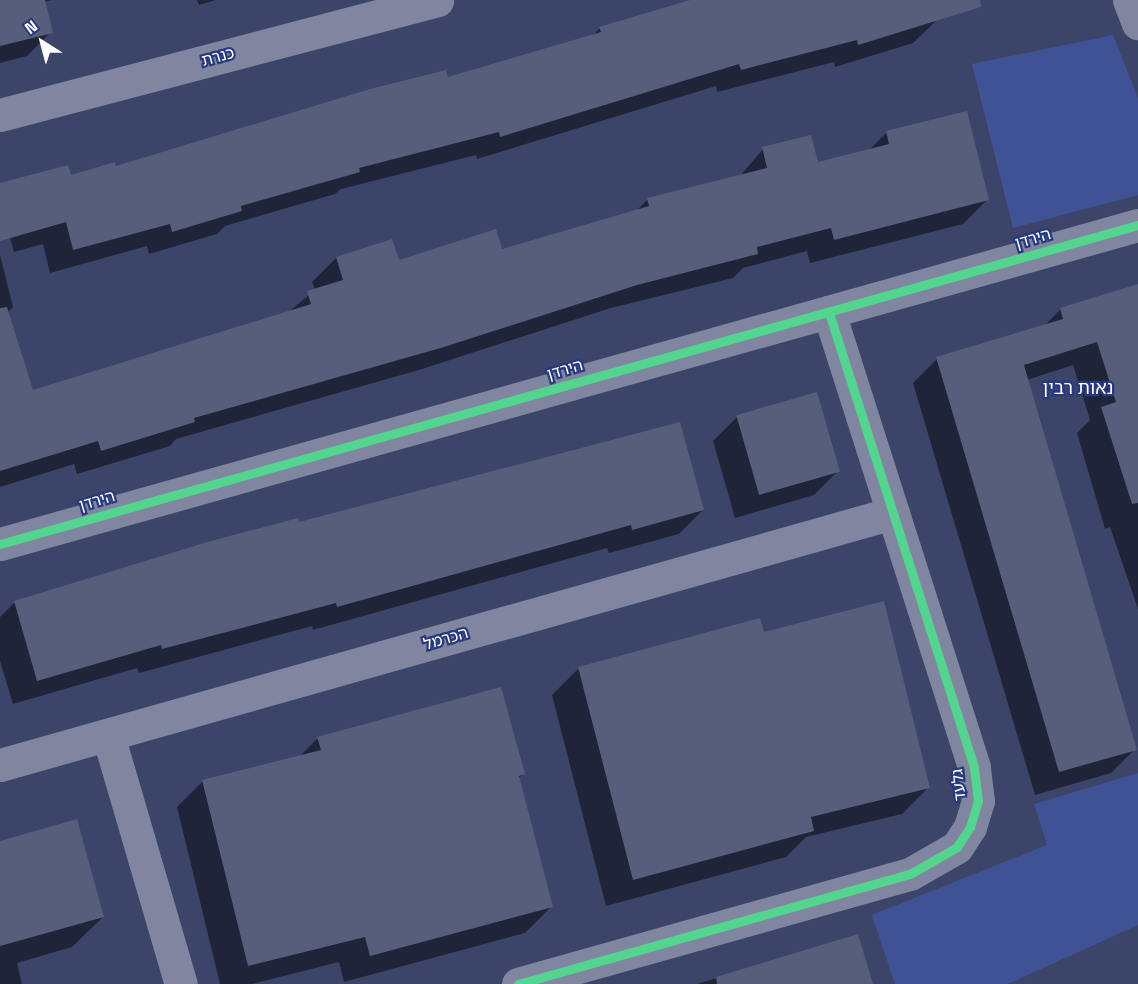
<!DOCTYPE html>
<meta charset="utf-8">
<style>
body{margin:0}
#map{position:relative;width:1138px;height:984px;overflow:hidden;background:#3c4569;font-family:"Space Grotesk","Noto Sans Hebrew",sans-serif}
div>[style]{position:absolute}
.green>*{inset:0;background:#3f5295}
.shadow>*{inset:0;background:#0007}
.building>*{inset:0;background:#565e7b;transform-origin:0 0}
.street>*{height:33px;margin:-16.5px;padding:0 16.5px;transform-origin:16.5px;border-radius:16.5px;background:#8086a0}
.cycleway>*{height:9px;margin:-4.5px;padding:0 4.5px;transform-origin:4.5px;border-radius:4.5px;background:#53d58f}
span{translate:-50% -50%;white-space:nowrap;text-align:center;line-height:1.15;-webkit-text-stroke:4.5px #283a7d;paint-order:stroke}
.street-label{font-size:16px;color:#fff}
.neighbourhood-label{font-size:18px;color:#fff}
.north{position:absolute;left:12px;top:12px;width:60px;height:60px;-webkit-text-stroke:4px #283a7d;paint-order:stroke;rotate:324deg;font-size:16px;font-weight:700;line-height:24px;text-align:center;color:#fff}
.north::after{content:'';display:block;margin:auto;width:21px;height:27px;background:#fff;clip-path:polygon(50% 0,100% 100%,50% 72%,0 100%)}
</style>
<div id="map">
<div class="green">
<div style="clip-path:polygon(1113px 35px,1138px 98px,1138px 195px,1013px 228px,972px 64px)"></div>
<div style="clip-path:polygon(1138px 773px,1138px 925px,1008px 984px,895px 984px,872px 915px,1047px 845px,1034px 804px)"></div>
</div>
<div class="shadow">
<div style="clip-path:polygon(0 0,52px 0,44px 2px,51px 32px,27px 56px,0 63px)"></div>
<div style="clip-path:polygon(197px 0,216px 0,199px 5px)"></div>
<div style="clip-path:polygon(724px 0,931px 0,937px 20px,913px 43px,835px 67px,834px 62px,717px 92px,716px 86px,477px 159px,476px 155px,341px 189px,335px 194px,225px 226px,217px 234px,149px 254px,147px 246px,50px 273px,43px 244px,14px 252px,0 202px,70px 176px,115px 168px,447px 78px,592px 36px,600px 28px)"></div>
<div style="clip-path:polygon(886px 133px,987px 200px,963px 224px,810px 263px,807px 251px,743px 268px,733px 278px,611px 308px,419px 370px,176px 439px,170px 446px,77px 474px,74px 464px,0 487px,0 255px,13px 307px,7px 313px,32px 392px,287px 313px,315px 290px,312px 282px,336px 258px,398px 262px,501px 251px,636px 211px,648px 199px,740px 176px,763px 149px,817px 163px,869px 150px)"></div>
<div style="clip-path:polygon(1138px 303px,1138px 609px,1110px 527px,1105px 529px,1077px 433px,1090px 420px,1073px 365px,1027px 380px,1135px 749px,1111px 773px,1035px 795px,913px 383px,937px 359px,1044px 326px,1061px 309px)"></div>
<div style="clip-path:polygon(737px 417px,838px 471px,814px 495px,735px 518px,713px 441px)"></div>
<div style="clip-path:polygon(703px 510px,679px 534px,609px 553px,607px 548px,313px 630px,312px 626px,139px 673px,137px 668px,13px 704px,0 661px,0 617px,14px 603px,211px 543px,298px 524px)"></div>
<div style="clip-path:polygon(762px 634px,929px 787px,902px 814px,806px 837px,786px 857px,606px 906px,552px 695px,579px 668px)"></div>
<div style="clip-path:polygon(318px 738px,523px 774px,518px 779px,552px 906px,525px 933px,344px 982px,339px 962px,252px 984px,220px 984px,177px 807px,203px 781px,300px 756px)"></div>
<div style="clip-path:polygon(0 842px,103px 917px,72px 947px,17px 963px,22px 984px,0 984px)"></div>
<div style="clip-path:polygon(857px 936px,871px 984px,697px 984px)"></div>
</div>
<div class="building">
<div style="clip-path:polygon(0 0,45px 0,53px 33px,0 46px)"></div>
<div style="clip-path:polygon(690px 0,980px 0,981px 7px,858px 45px,857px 40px,741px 70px,739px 64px,500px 137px,499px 132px,359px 168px,360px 172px,241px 206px,242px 211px,172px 232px,170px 224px,73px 250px,66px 222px,0 241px,0 183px,68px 165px,71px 175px,115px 162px,116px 166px,370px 89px,446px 70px,448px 77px,601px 32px,599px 27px)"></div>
<div style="clip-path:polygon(967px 111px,989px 200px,834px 240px,831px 228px,757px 247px,758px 254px,637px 285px,444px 347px,194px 418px,195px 422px,101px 451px,98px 441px,0 471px,0 308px,7px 307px,33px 390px,311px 304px,307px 291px,343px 280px,336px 257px,392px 239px,399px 260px,496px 229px,502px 249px,649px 206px,647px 198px,767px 168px,762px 147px,811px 135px,818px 162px,889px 144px,886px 131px)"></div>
<div style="clip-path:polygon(1138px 284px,1138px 503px,1132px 504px,1101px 407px,1116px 402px,1097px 342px,1024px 365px,1137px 750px,1059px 772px,936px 357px,1063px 319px,1060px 308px)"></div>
<div style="left:817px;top:392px;width:83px;height:84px;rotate:74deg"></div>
<div style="clip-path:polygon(680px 422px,704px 510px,632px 530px,631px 525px,337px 607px,336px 603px,162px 649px,161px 645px,37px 681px,14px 601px,211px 541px,298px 518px,299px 522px)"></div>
<div style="clip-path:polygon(884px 601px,930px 788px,811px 817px,814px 831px,633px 880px,578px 667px,760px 618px,764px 632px)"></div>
<div style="clip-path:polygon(501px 687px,525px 774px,519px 776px,553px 907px,370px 956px,365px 937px,248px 966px,202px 780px,321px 750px,317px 737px)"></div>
<div style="clip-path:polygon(77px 819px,104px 917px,0 946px,0 841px)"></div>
<div style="clip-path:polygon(858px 934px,873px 984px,717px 984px,716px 977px)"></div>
</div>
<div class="street">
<div style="left:1129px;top:0;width:25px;rotate:69deg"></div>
<div style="left:0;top:115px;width:452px;rotate:-14.7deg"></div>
<div style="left:0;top:544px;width:1182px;rotate:-15.66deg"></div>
<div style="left:108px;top:735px;width:259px;rotate:73.7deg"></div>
<div style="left:0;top:765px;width:928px;rotate:-15.76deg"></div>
<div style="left:518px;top:984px;width:407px;rotate:-15.7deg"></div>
<div style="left:910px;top:874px;width:54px;rotate:-29.9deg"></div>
<div style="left:957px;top:847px;width:24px;rotate:-57deg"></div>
<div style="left:970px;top:827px;width:27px;rotate:-73deg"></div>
<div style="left:978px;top:801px;width:34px;rotate:-97deg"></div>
<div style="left:974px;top:767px;width:478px;rotate:-107.7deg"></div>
</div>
<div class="cycleway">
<div style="left:0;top:544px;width:1182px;rotate:-15.66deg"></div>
<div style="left:518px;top:984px;width:407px;rotate:-15.7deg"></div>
<div style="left:910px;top:874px;width:54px;rotate:-29.9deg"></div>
<div style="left:957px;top:847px;width:24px;rotate:-57deg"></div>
<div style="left:970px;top:827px;width:27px;rotate:-73deg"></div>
<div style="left:978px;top:801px;width:34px;rotate:-97deg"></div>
<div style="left:974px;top:767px;width:478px;rotate:-107.7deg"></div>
</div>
<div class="street-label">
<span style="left:218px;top:57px;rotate:-15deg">כנרת</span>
<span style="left:1033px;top:239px;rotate:-16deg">הירדן</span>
<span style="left:565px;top:370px;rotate:-16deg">הירדן</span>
<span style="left:97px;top:501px;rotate:-16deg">הירדן</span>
<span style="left:446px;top:639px;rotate:-16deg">הכרמל</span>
<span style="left:959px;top:785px;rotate:-96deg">גלעד</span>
</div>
<div class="neighbourhood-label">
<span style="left:1078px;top:388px">נאות רבין</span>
</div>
<div class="north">N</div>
</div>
